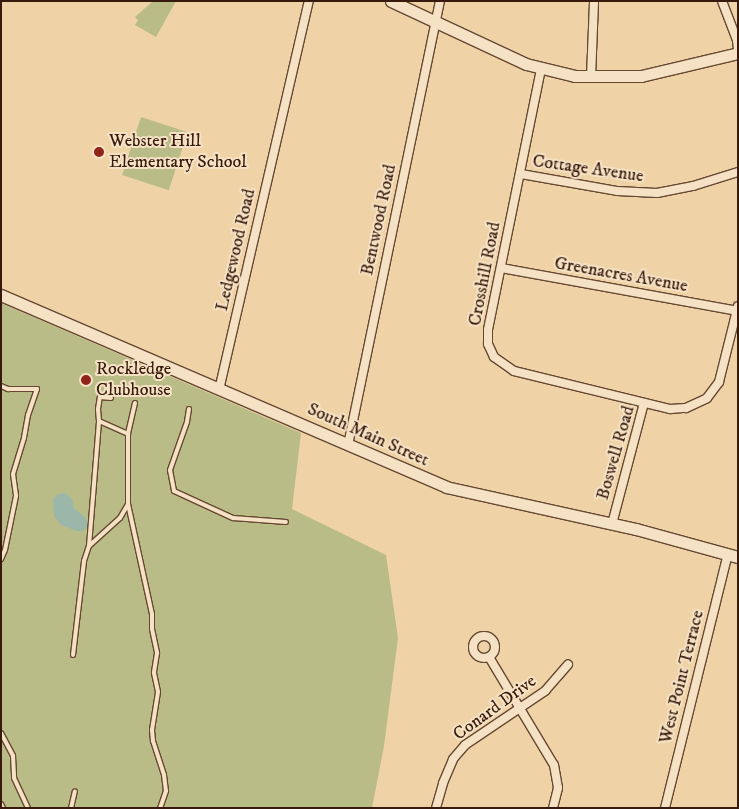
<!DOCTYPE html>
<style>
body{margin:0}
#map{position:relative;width:739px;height:809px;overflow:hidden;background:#efd3a6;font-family:"IM FELL DW Pica",serif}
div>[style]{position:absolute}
.green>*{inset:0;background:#b9bc87;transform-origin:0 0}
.water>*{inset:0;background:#9ab7a9}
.roads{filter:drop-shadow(1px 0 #664832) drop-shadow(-1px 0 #664832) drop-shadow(0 1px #664832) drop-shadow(0 -1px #664832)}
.lane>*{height:4px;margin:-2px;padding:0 2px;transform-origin:2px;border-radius:2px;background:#f5e2c5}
.street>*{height:8px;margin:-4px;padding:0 4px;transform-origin:4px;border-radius:4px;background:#f5e2c5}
.street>.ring{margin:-4px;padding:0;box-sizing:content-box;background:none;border:8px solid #f5e2c5;border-radius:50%}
.secondary>*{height:11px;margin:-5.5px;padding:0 5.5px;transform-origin:5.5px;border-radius:5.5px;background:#f5e2c5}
.dots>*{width:14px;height:14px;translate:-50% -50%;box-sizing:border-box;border:2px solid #f5e2c5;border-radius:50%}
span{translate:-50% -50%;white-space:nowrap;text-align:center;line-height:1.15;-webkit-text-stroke:4px #f5e2c5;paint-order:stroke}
.poi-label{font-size:18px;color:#381a0c}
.left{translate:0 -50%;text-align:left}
.street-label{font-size:18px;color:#381a0c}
.frame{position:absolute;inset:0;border:2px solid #381a0c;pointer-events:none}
</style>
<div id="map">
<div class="green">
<div style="clip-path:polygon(153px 1px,176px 1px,156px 37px,135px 25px,138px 20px,135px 17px)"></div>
<div style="left:141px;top:117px;width:49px;height:61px;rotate:18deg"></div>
<div style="clip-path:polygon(1px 303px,301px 433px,292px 509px,386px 555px,398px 638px,384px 746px,372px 808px,1px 808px)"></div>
</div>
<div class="water">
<div style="clip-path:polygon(65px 493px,72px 499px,74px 508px,87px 519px,87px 527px,83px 531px,77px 531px,61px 525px,54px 516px,53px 499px,58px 494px)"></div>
</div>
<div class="roads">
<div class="lane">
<div style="left:1px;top:386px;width:8px;rotate:23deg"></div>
<div style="left:8px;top:389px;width:29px"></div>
<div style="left:37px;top:389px;width:28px;rotate:109deg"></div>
<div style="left:28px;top:415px;width:23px;rotate:100deg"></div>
<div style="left:24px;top:438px;width:38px;rotate:107deg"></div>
<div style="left:13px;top:474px;width:22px;rotate:82deg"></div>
<div style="left:16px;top:496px;width:55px;rotate:101.5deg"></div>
<div style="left:5px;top:550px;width:10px;rotate:114deg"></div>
<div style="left:135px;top:403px;width:32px;rotate:103deg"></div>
<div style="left:128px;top:434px;width:70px;rotate:90deg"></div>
<div style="left:128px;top:504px;width:113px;rotate:77.7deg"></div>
<div style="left:152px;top:614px;width:15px;rotate:90deg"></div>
<div style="left:152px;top:629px;width:25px;rotate:78deg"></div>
<div style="left:157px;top:653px;width:20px;rotate:99deg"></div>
<div style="left:154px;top:673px;width:19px;rotate:78deg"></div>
<div style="left:158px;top:692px;width:38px;rotate:99deg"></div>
<div style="left:152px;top:730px;width:11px;rotate:85deg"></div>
<div style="left:153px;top:741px;width:36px;rotate:72deg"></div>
<div style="left:164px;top:775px;width:16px;rotate:83deg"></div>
<div style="left:166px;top:791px;width:18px;rotate:109deg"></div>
<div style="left:189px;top:409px;width:13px;rotate:99deg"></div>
<div style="left:187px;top:422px;width:51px;rotate:109.5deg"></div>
<div style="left:170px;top:470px;width:21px;rotate:79deg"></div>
<div style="left:174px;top:491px;width:65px;rotate:24.6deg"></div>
<div style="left:233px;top:518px;width:53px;rotate:4.3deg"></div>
<div style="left:99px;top:421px;width:32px;rotate:24deg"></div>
<div style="left:89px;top:546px;width:42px;rotate:-42.1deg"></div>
<div style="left:120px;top:518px;width:16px;rotate:-60deg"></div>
<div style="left:73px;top:655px;width:95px;rotate:-83.3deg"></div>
<div style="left:84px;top:561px;width:16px;rotate:-72deg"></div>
<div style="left:89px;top:546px;width:125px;rotate:-85.4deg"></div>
<div style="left:99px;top:421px;width:12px;rotate:-95deg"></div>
<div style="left:98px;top:409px;width:12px;rotate:-81deg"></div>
<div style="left:100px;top:397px;width:11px;rotate:5deg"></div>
<div style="left:1px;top:733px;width:26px;rotate:62deg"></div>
<div style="left:13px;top:756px;width:22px;rotate:87deg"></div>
<div style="left:14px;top:778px;width:33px;rotate:65deg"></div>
<div style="left:1px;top:804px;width:4px;rotate:63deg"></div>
<div style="left:71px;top:808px;width:17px;rotate:-77deg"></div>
</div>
<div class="street">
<div style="left:722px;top:1px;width:42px;rotate:69deg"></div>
<div style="left:737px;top:40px;width:10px;rotate:84deg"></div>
<div style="left:541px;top:69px;width:266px;rotate:101.5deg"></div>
<div style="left:488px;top:330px;width:14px;rotate:90deg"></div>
<div style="left:488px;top:344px;width:14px;rotate:65deg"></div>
<div style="left:494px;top:357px;width:24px;rotate:35deg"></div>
<div style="left:514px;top:371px;width:161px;rotate:13.7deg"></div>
<div style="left:670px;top:409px;width:16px;rotate:-4deg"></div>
<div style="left:686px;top:408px;width:23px;rotate:-25deg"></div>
<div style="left:707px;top:398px;width:20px;rotate:-53deg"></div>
<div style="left:719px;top:382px;width:78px;rotate:-76deg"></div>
<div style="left:591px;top:77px;width:76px;rotate:-87.7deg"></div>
<div style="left:521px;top:174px;width:97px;rotate:10deg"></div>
<div style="left:617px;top:191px;width:40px;rotate:2.9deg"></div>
<div style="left:657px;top:193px;width:37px;rotate:-11deg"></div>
<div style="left:693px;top:186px;width:47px;rotate:-17.3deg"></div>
<div style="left:501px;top:268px;width:241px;rotate:10.3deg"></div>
<div style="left:219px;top:390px;width:399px;rotate:-77deg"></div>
<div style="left:348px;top:445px;width:453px;rotate:-78.3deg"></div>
<div style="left:612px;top:524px;width:125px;rotate:-75.2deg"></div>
<div class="ring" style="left:473px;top:636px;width:14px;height:14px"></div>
<div style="left:489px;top:657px;width:126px;rotate:59deg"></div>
<div style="left:554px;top:765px;width:23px;rotate:80deg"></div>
<div style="left:558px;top:788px;width:21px;rotate:104deg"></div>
<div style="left:436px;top:808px;width:26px;rotate:-74deg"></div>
<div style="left:443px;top:783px;width:26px;rotate:-67deg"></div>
<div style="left:453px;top:759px;width:18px;rotate:-49deg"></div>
<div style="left:465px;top:745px;width:97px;rotate:-34deg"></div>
<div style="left:545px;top:691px;width:35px;rotate:-49deg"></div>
<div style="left:665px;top:808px;width:262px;rotate:-76.1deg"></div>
</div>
<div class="secondary">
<div style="left:391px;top:1px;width:149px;rotate:25deg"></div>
<div style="left:526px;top:64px;width:50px;rotate:13.8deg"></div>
<div style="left:575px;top:76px;width:66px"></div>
<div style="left:641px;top:76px;width:100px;rotate:-13.3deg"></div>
<div style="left:1px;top:295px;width:485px;rotate:23.3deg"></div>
<div style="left:446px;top:487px;width:195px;rotate:12.5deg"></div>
<div style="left:636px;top:529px;width:106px;rotate:15.4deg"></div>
</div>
</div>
<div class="dots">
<div style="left:99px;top:152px;background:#8f2418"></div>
<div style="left:86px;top:380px;background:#8f2418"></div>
</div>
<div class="poi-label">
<span class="left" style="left:109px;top:152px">Webster Hill<br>Elementary School</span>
<span class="left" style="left:96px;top:380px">Rockledge<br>Clubhouse</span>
</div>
<div class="street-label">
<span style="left:588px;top:169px;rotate:8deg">Cottage Avenue</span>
<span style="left:379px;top:220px;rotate:-78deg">Bentwood Road</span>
<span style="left:236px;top:250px;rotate:-77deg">Ledgewood Road</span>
<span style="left:485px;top:274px;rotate:-79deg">Crosshill Road</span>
<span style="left:621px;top:275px;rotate:10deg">Greenacres Avenue</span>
<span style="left:368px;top:435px;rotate:24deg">South Main Street</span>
<span style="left:616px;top:453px;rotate:-74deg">Boswell Road</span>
<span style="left:682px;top:677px;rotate:-76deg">West Point Terrace</span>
<span style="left:495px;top:708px;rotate:-36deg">Conard Drive</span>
</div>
<div class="frame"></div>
</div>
